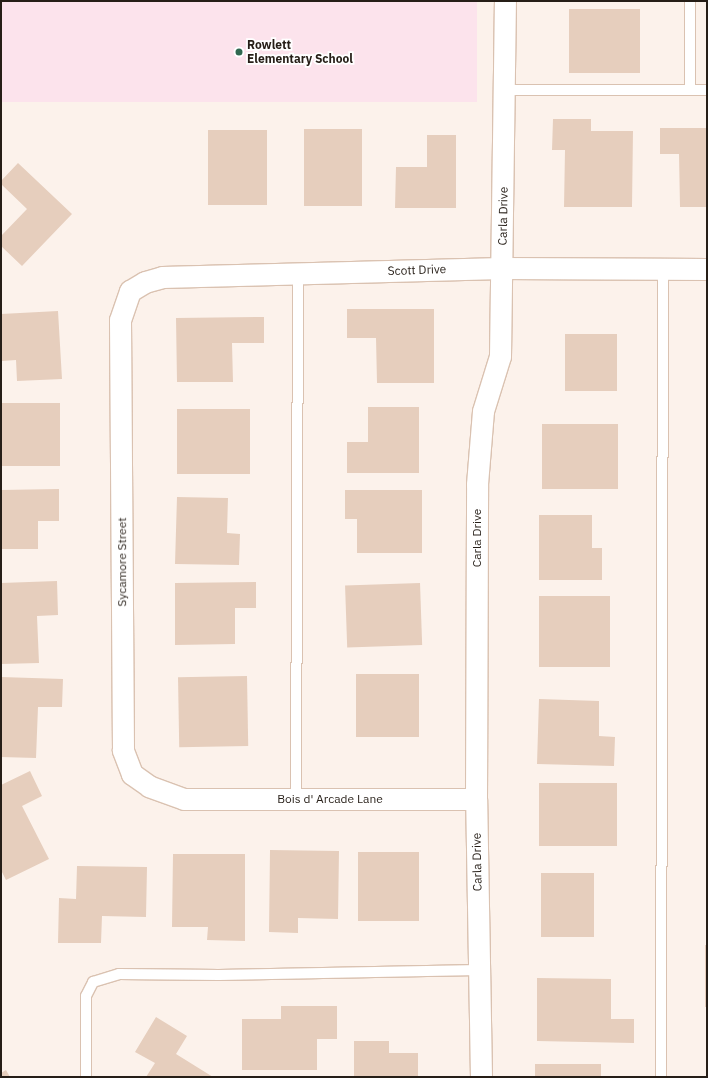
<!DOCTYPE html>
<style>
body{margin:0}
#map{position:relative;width:708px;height:1078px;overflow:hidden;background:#fcf2eb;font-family:"IBM Plex Sans",sans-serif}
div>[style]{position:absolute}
.education>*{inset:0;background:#fce3ec;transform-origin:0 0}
.building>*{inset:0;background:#e6cebd;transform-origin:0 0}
.roads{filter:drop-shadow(1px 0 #dac2b1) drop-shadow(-1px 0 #dac2b1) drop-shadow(0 1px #dac2b1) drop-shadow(0 -1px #dac2b1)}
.service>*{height:10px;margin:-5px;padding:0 5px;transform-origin:5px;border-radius:5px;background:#fff}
.minor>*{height:21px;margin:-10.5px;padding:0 10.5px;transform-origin:10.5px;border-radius:10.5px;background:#fff}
.dots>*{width:11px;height:11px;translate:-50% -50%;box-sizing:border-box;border:2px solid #fff;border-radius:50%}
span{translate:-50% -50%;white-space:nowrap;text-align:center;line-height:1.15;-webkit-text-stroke:3.5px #fff;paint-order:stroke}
.poi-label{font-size:12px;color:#261e17;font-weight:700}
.left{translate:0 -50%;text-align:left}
.street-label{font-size:12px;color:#261e17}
.frame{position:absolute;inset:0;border:2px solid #261e17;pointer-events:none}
</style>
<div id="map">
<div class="education">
<div style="left:1px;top:1px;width:476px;height:101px"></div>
</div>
<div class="building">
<div style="left:569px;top:9px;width:71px;height:64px"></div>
<div style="clip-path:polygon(553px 119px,591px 119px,591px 131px,633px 131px,632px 207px,564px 207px,565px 150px,552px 150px)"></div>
<div style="clip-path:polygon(660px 128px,707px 128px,707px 207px,680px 207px,679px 154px,660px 154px)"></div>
<div style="left:304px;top:129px;width:58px;height:77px"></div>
<div style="left:208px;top:130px;width:59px;height:75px"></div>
<div style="clip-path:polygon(427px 135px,456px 135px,456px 208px,395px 208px,396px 167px,427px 167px)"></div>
<div style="clip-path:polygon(18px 163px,72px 214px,22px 266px,1px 246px,1px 236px,27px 209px,1px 184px,1px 181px)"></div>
<div style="clip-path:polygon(347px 309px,434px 309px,434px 383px,377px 383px,376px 338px,347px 338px)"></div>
<div style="clip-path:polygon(58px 311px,62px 379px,17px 381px,16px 360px,2px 361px,1px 314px)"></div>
<div style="clip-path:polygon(264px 317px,264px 343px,232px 343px,233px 382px,177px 382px,176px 318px)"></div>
<div style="left:565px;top:334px;width:52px;height:57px"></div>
<div style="left:1px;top:403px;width:59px;height:63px"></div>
<div style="clip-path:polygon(368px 407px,419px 407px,419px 473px,347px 473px,347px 442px,368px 442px)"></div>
<div style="left:177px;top:409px;width:73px;height:65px"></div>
<div style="left:542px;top:424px;width:76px;height:65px"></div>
<div style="clip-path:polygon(59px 489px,59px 521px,38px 521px,38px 549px,1px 549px,1px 490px)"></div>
<div style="clip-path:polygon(345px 490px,422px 490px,422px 553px,357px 553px,357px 519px,345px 519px)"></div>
<div style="clip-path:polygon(177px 497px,228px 498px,227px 533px,240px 534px,239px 565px,175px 564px)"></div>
<div style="clip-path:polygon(539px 515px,592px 515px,592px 548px,602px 548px,602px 580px,539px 580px)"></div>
<div style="clip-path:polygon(57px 581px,58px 615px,37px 616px,39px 663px,1px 664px,1px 583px)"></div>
<div style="clip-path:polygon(256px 582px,256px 608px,235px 608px,235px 644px,175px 645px,175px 583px)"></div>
<div style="left:420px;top:583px;width:62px;height:75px;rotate:88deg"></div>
<div style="left:539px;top:596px;width:71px;height:71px"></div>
<div style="left:356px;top:674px;width:63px;height:63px"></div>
<div style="left:247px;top:676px;width:70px;height:69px;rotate:89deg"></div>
<div style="clip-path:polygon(1px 677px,63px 679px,62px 707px,38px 707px,36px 758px,1px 757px)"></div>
<div style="clip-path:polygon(539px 699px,599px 701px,599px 736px,615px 737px,614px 766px,537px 764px)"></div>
<div style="clip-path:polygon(30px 771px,42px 796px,22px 806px,49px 859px,6px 880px,1px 870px,1px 785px)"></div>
<div style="left:539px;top:783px;width:78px;height:63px"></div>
<div style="clip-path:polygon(270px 850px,339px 851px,338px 919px,298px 918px,298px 933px,269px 932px)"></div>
<div style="left:358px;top:852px;width:61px;height:69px"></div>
<div style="clip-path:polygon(173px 854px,245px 854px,245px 941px,207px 940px,208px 927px,172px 927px)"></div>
<div style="clip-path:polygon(77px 866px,147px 867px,146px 917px,102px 916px,101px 943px,58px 943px,59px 898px,76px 899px)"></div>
<div style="left:541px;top:873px;width:53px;height:64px"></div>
<div style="left:705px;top:945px;width:2px;height:62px"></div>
<div style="clip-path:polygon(537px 978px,611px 979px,611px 1019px,634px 1019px,634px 1043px,537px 1041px)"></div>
<div style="clip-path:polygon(281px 1006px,337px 1006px,337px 1039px,317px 1039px,317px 1070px,242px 1070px,242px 1019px,281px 1019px)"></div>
<div style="clip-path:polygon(156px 1017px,187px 1036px,176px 1054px,213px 1077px,146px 1077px,155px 1063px,135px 1052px)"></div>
<div style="clip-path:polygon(354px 1041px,389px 1041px,389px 1053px,418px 1053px,418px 1077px,354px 1077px)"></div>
<div style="left:535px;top:1064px;width:66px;height:13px"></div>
<div style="clip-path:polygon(6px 1070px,10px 1077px,1px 1077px,1px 1073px)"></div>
</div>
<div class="roads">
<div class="service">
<div style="left:690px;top:1px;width:89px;rotate:90deg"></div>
<div style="left:504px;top:90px;width:203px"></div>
<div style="left:296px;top:799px;width:526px;rotate:-89.78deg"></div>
<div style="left:86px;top:1077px;width:81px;rotate:-90deg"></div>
<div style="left:86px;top:996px;width:16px;rotate:-63deg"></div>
<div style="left:93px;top:982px;width:27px;rotate:-17deg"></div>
<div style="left:119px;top:974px;width:100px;rotate:0.6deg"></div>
<div style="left:219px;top:975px;width:260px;rotate:-1.1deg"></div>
<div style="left:661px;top:1077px;width:809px;rotate:-89.86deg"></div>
</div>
<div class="minor">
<div style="left:476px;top:799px;width:292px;rotate:180deg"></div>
<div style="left:184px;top:799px;width:37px;rotate:-160deg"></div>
<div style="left:149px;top:786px;width:21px;rotate:-145deg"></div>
<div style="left:132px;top:774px;width:26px;rotate:-111deg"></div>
<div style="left:123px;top:750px;width:430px;rotate:-90.4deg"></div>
<div style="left:120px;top:320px;width:31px;rotate:-71deg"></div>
<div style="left:130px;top:291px;width:17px;rotate:-31deg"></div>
<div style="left:145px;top:282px;width:18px;rotate:-16deg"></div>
<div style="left:162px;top:277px;width:340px;rotate:-1.5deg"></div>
<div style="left:502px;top:268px;width:205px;rotate:0.3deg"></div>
<div style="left:481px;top:1077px;width:278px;rotate:-91deg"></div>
<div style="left:476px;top:799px;width:315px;rotate:-89.8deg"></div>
<div style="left:477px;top:484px;width:73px;rotate:-85.3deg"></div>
<div style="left:483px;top:411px;width:58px;rotate:-72.8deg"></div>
<div style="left:500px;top:356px;width:355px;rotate:-89.2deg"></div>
</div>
</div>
<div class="dots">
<div style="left:239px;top:52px;background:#306850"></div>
</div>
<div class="poi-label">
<span class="left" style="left:247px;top:52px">Rowlett<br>Elementary School</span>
</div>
<div class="street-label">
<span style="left:503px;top:216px;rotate:-89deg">Carla Drive</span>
<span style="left:417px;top:270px;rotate:-2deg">Scott Drive</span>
<span style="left:477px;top:538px;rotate:-90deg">Carla Drive</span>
<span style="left:122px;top:562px;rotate:-90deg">Sycamore Street</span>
<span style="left:330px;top:799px">Bois d' Arcade Lane</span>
<span style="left:477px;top:862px;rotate:-91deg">Carla Drive</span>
</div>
<div class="frame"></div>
</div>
